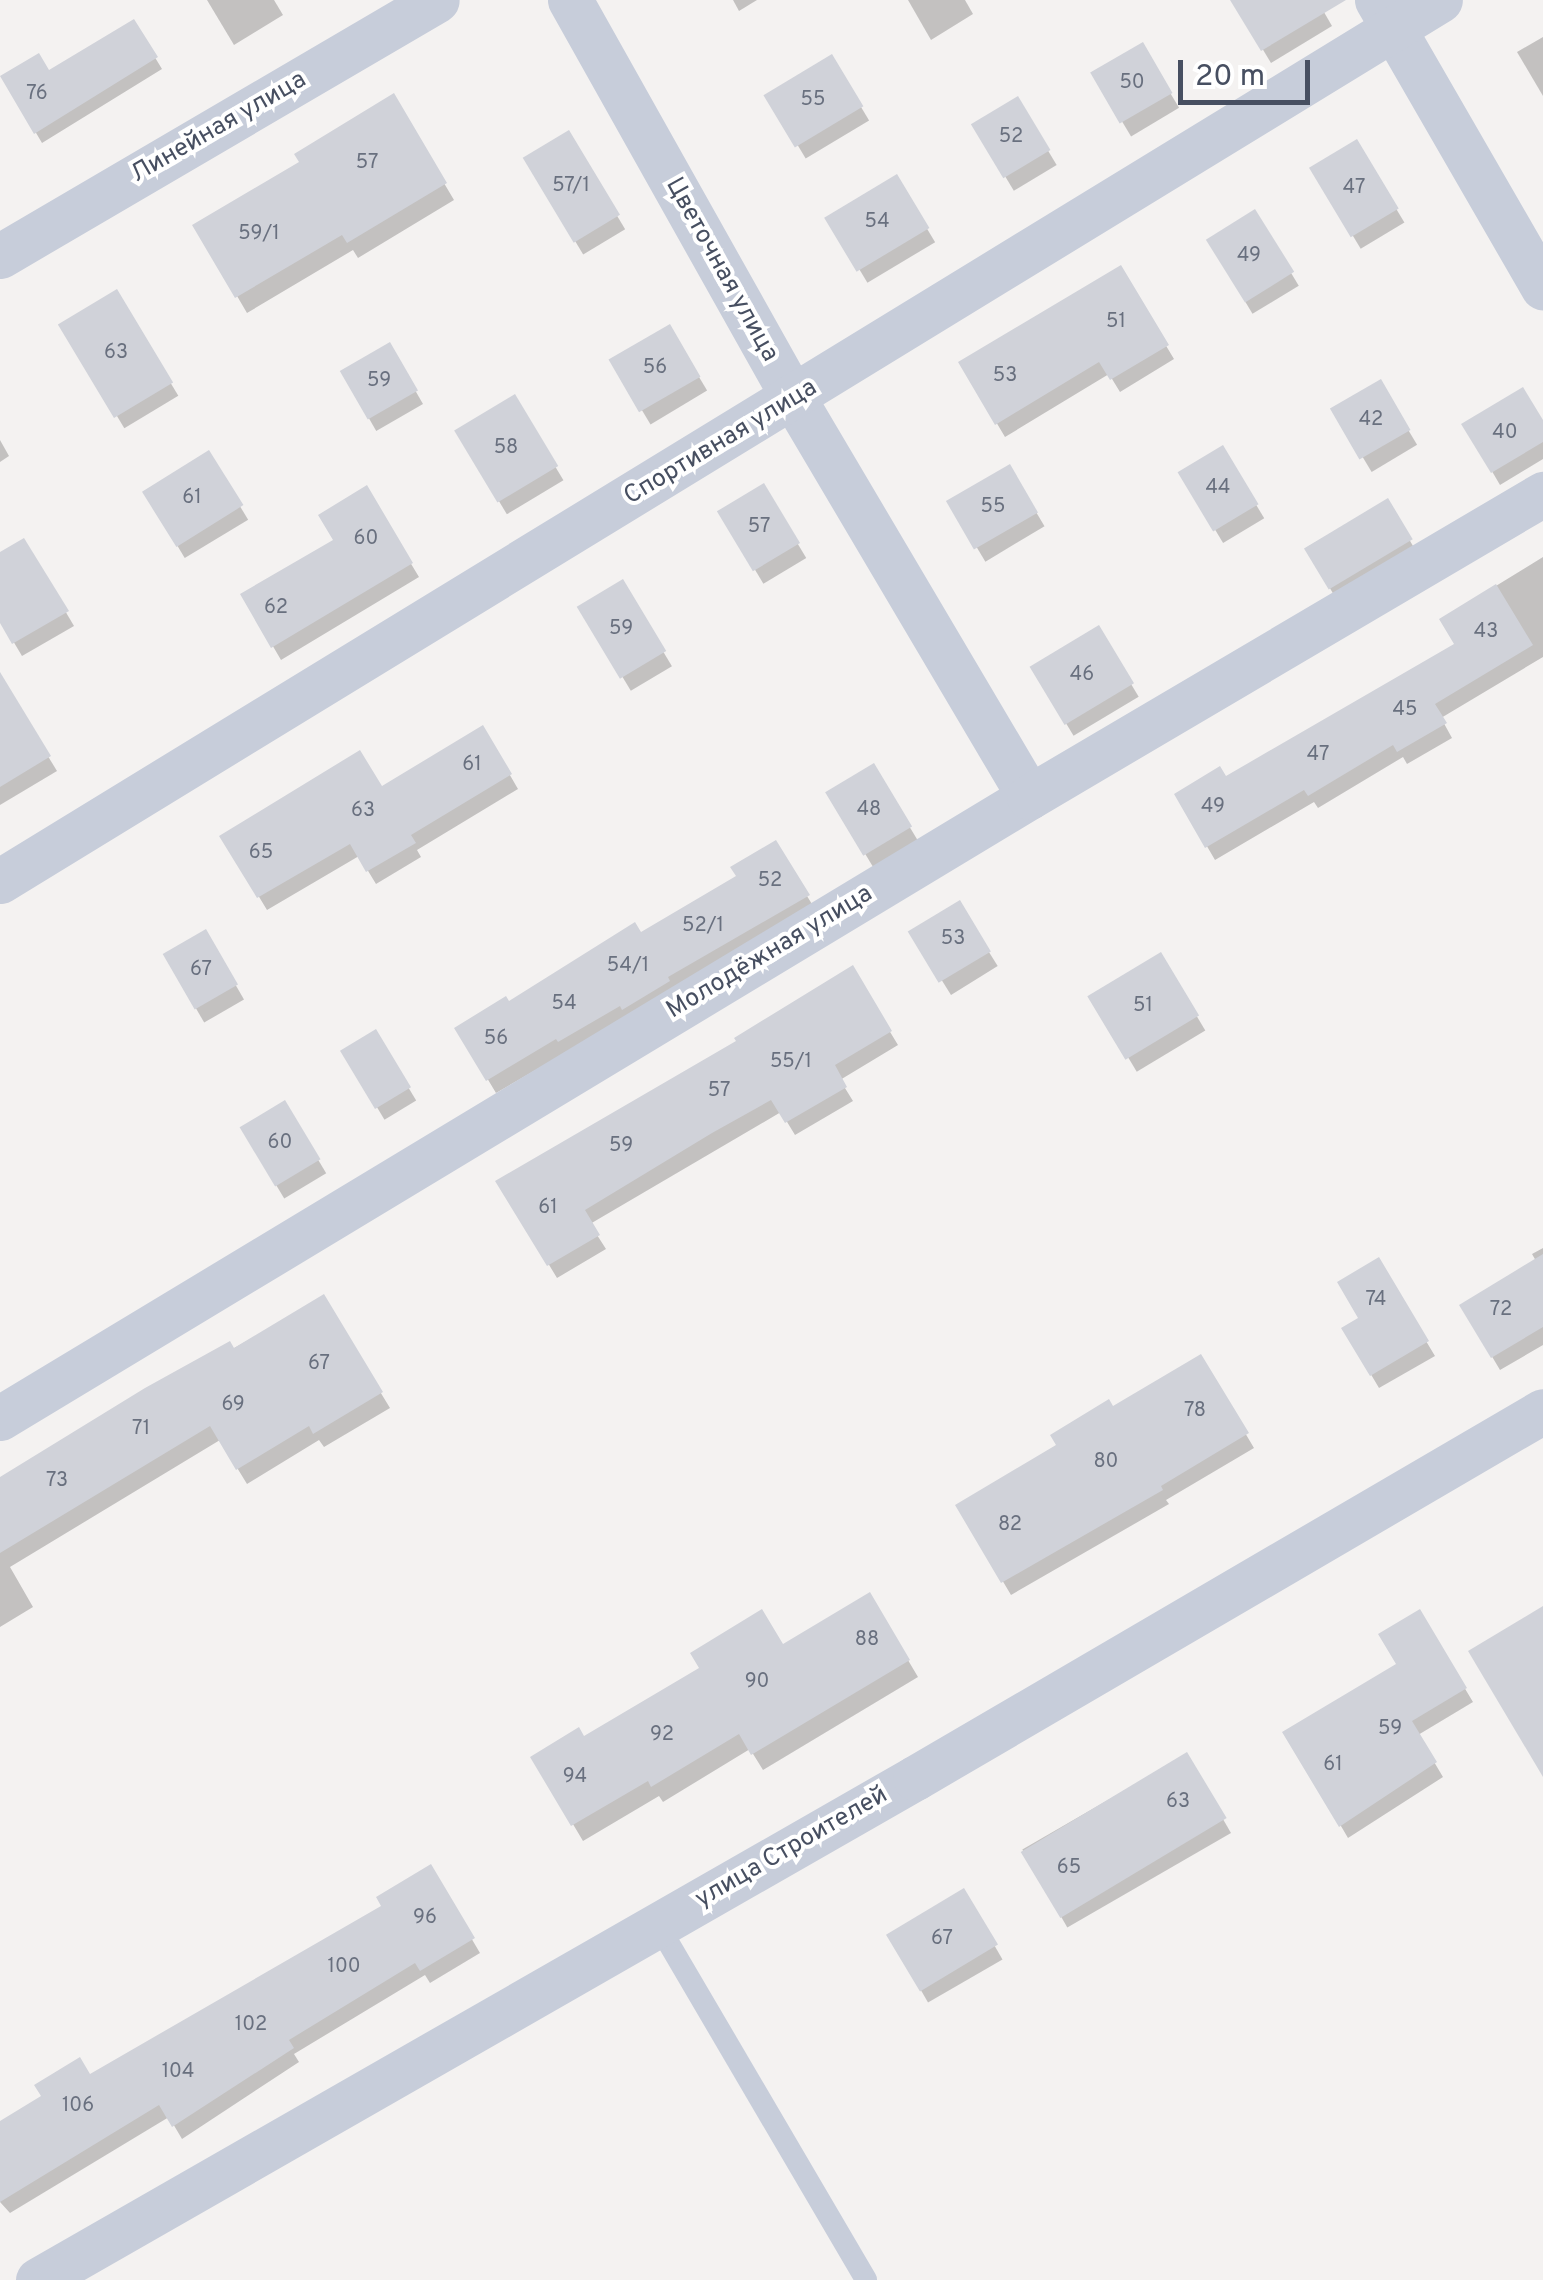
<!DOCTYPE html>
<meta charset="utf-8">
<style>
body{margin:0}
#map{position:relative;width:1543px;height:2280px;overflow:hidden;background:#f4f2f1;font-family:Overpass,sans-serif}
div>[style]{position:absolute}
.shadow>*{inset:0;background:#0003;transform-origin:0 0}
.building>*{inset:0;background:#d0d2d9;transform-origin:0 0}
.lane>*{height:22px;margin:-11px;padding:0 11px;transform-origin:11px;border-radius:11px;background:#c7cdda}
.street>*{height:45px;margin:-22.5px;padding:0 22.5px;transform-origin:22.5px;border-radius:22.5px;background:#c7cdda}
span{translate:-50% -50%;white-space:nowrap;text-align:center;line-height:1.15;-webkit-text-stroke:8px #fff;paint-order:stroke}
.number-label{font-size:20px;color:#69707f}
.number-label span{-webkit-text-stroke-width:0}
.street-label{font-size:25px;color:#474f61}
.scale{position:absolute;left:1178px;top:60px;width:132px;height:45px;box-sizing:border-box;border:5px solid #474f61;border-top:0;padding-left:12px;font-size:30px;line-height:35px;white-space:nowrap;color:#474f61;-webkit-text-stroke:8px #fff;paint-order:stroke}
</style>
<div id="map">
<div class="shadow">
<div style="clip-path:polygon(207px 0,274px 0,283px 15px,234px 45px)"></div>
<div style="clip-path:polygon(733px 0,757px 0,739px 11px)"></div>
<div style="clip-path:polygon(908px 0,965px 0,973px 14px,931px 40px)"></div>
<div style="clip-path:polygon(1233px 0,1317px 0,1332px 26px,1271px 63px)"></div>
<div style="clip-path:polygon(134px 23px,162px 69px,42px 143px,3px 77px,48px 73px)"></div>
<div style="clip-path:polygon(1543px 37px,1543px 96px,1517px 52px)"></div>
<div style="left:1142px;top:46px;width:72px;height:56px;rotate:59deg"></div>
<div style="left:831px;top:57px;width:74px;height:74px;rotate:59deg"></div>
<div style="clip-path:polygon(393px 97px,454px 200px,358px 258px,353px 250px,247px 313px,196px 226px,302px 163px)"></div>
<div style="left:1017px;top:99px;width:77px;height:50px;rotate:59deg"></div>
<div style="left:568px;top:134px;width:111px;height:49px;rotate:59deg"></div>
<div style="left:1356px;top:142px;width:94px;height:51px;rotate:59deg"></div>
<div style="left:896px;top:177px;width:76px;height:79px;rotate:59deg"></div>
<div style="left:1255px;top:213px;width:85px;height:54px;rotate:59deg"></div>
<div style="clip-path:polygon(1120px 269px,1174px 359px,1120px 392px,1109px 374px,1005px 437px,961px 363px)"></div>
<div style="left:116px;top:292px;width:121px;height:63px;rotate:59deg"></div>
<div style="left:669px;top:327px;width:74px;height:66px;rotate:59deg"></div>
<div style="left:389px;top:345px;width:68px;height:54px;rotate:60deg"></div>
<div style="left:1380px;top:383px;width:72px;height:53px;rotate:59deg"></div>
<div style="left:514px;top:398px;width:96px;height:66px;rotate:59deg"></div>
<div style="clip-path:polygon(1465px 425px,1543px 425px,1543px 459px,1500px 485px)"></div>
<div style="clip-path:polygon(0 440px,9px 456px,0 462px)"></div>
<div style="left:1222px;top:448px;width:82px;height:48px;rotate:59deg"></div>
<div style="left:208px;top:453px;width:78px;height:74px;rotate:59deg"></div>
<div style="left:1009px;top:467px;width:69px;height:69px;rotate:59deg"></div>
<div style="left:763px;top:486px;width:84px;height:50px;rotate:59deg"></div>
<div style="clip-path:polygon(366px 489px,419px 577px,281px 660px,243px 595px,336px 541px)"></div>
<div style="left:1387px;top:501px;width:61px;height:93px;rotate:60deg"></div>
<div style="clip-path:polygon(24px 541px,74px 626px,22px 656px,0 619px,0 555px)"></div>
<div style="clip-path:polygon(1543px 557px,1543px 657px,1441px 718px,1452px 738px,1407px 764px,1403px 757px,1318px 808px,1314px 802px,1215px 860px,1177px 795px,1225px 779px,1457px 645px,1442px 619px)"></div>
<div style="left:622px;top:583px;width:97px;height:48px;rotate:59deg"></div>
<div style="left:1098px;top:629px;width:79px;height:76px;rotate:59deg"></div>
<div style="clip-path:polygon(13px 699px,57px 771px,0 805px,0 707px)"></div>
<div style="clip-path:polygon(483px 729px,518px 789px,417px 850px,421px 857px,376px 884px,359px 856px,267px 910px,223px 837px,381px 790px)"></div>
<div style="left:873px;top:766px;width:87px;height:52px;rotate:59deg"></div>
<div style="clip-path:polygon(775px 844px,815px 909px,496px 1093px,457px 1028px,640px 936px,739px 877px)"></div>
<div style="left:959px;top:904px;width:73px;height:55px;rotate:58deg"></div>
<div style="left:205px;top:932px;width:78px;height:46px;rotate:60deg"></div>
<div style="left:1160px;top:955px;width:88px;height:80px;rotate:59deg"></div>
<div style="clip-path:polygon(852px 969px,898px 1045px,840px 1080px,853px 1101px,795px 1135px,781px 1112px,590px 1224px,606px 1249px,557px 1278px,499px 1182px,739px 1042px)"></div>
<div style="left:375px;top:1032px;width:80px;height:37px;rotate:59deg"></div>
<div style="left:284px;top:1103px;width:82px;height:49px;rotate:59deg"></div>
<div style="clip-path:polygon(1543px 1248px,1543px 1345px,1500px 1370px,1462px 1306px,1536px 1261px,1532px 1254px)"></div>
<div style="clip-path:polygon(1378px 1261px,1435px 1356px,1379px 1388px,1344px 1329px,1361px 1319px)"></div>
<div style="clip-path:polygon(323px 1298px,390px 1408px,324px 1447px,319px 1440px,247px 1484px,220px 1440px,10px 1567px,33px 1607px,0 1627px,0 1480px)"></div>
<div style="clip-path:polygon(1200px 1357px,1254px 1448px,1166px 1500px,1169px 1504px,1011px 1595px,958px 1506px)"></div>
<div style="clip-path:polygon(870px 1596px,918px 1677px,763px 1770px,750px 1749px,663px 1802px,659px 1796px,583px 1841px,533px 1757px,583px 1739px,782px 1647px)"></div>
<div style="clip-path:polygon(1419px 1612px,1473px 1702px,1418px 1735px,1443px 1777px,1348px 1838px,1286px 1732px,1400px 1665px)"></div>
<div style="left:1186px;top:1755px;width:90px;height:189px;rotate:60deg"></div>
<div style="clip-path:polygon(430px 1868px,480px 1953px,430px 1983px,425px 1975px,294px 2054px,299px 2062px,182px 2139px,169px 2117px,10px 2213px,0 2202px,0 2124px,90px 2077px,384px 1907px)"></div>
<div style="left:963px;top:1891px;width:79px;height:86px;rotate:60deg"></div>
</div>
<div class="building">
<div style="clip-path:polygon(1230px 0,1346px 0,1261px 51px)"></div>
<div style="clip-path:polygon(134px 19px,158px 57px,34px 134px,0 76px,39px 53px,49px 70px)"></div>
<div style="left:1143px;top:42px;width:59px;height:61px;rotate:60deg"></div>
<div style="left:832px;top:54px;width:61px;height:80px;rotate:59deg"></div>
<div style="clip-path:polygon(394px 93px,447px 183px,347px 243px,342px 235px,235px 298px,192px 225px,299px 162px,294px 154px)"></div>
<div style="left:1018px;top:96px;width:63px;height:55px;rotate:59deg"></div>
<div style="left:569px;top:130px;width:99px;height:54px;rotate:59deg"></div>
<div style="left:1357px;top:139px;width:81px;height:56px;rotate:59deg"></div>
<div style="left:897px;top:174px;width:63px;height:85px;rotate:59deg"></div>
<div style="left:1255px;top:209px;width:74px;height:58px;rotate:58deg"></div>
<div style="clip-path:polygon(1121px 265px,1169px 345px,1110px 380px,1099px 362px,995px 425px,958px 362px)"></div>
<div style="left:117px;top:289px;width:109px;height:69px;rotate:59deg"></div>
<div style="left:670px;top:324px;width:61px;height:71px;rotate:60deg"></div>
<div style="left:390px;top:342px;width:56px;height:58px;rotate:60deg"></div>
<div style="left:1381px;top:379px;width:59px;height:59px;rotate:60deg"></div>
<div style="clip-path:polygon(1523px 387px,1543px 420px,1543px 442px,1491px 473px,1461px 424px)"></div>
<div style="left:515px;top:394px;width:84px;height:71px;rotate:59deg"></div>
<div style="left:1223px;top:445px;width:69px;height:53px;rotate:59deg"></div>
<div style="left:209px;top:450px;width:65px;height:79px;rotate:58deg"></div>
<div style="left:1010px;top:464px;width:56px;height:74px;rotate:60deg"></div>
<div style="left:764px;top:483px;width:70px;height:55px;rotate:59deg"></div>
<div style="clip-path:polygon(367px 485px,413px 563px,271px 648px,240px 594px,333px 540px,318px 515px)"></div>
<div style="left:1388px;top:498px;width:48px;height:98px;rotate:59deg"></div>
<div style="clip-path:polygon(24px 538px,69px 611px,12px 644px,0 623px,0 552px)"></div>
<div style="left:623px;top:579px;width:84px;height:54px;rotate:59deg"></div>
<div style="clip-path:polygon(1496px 584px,1533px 645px,1435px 704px,1447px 723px,1397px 752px,1393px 745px,1308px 796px,1304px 790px,1205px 848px,1174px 794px,1220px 766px,1226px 776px,1454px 644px,1439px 619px)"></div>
<div style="left:1099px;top:625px;width:68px;height:81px;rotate:59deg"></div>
<div style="clip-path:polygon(0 672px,51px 756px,0 787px)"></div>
<div style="clip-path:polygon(483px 725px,512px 774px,411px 835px,416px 843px,366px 872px,350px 844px,257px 898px,219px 836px,360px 750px,382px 786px)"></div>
<div style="left:874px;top:763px;width:74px;height:57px;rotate:59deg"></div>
<div style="clip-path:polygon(776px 840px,810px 895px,668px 977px,670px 981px,622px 1010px,620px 1006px,558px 1042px,556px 1039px,486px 1081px,454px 1028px,506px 996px,509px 1001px,635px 922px,641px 932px,736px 876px,730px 867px)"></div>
<div style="left:960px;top:900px;width:60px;height:61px;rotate:59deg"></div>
<div style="left:206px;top:929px;width:64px;height:50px;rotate:60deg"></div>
<div style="left:1161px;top:952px;width:74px;height:86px;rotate:59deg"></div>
<div style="clip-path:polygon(853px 965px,892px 1031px,835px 1065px,847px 1087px,785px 1123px,771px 1100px,712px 1133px,585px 1210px,600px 1235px,547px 1266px,495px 1181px,736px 1041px,734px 1038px)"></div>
<div style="left:376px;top:1029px;width:68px;height:42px;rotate:59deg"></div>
<div style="left:285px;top:1100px;width:69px;height:53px;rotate:59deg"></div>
<div style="clip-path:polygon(1543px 1254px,1543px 1327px,1491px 1358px,1459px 1305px)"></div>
<div style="clip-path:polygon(1379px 1257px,1429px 1341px,1370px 1376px,1341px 1328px,1358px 1318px,1337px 1282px)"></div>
<div style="clip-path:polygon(324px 1294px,383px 1392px,313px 1434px,309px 1426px,236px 1470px,210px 1426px,0 1553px,0 1477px,145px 1388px,230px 1341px,234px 1348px)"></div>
<div style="clip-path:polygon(1201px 1354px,1249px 1433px,1161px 1486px,1163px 1490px,1001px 1583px,955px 1505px,1056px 1445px,1050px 1435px,1109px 1399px,1113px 1406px)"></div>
<div style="clip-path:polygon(870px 1592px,910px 1660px,751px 1755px,739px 1734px,651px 1787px,648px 1781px,571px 1826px,530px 1757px,579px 1727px,584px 1736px,699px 1668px,690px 1653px,762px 1609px,783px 1644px)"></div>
<div style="clip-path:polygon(1543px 1606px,1543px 1777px,1468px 1651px)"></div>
<div style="clip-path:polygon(1420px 1609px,1467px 1688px,1412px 1721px,1437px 1762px,1339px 1827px,1282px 1732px,1396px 1664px,1378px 1634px)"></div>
<div style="left:1187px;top:1752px;width:77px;height:194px;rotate:59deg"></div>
<div style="clip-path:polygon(431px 1864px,475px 1938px,420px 1971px,415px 1963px,289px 2040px,294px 2048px,172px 2127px,159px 2105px,0 2202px,0 2121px,41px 2096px,34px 2085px,80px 2057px,90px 2074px,381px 1906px,376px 1897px)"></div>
<div style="left:964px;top:1888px;width:66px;height:91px;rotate:59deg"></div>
</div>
<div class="lane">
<div style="left:658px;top:1925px;width:411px;rotate:59.6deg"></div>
</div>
<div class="street">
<div style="left:570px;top:0;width:458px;rotate:60.7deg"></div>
<div style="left:794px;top:399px;width:462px;rotate:59.4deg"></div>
<div style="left:1377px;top:0;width:332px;rotate:60deg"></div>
<div style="left:0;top:256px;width:506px;rotate:-30.36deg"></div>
<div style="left:0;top:881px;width:1688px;rotate:-31.46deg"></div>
<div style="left:0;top:1418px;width:1202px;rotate:-31.11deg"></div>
<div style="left:1029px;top:797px;width:597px;rotate:-30.52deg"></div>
<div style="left:38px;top:2280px;width:1011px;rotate:-29.79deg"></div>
<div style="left:915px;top:1778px;width:727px;rotate:-30.3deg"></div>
</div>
<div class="number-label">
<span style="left:1132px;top:83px">50</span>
<span style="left:37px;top:94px">76</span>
<span style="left:813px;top:100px">55</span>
<span style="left:1011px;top:137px">52</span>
<span style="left:367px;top:163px">57</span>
<span style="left:571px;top:186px">57/1</span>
<span style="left:1354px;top:188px">47</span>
<span style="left:877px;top:222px">54</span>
<span style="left:259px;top:234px">59/1</span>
<span style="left:1249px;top:256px">49</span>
<span style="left:1116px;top:322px">51</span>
<span style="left:116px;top:353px">63</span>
<span style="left:655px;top:368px">56</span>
<span style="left:1005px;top:376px">53</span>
<span style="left:379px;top:381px">59</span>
<span style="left:1371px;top:420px">42</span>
<span style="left:1505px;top:433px">40</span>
<span style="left:506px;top:448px">58</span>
<span style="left:1218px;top:488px">44</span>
<span style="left:192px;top:498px">61</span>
<span style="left:993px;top:507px">55</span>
<span style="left:759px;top:527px">57</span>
<span style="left:366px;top:539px">60</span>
<span style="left:276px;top:608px">62</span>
<span style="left:621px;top:629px">59</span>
<span style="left:1486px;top:632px">43</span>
<span style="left:1082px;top:675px">46</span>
<span style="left:1405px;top:710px">45</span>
<span style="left:1318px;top:755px">47</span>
<span style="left:472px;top:765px">61</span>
<span style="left:1213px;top:807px">49</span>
<span style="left:869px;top:810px">48</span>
<span style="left:363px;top:811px">63</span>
<span style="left:261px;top:853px">65</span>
<span style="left:770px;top:881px">52</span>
<span style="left:703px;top:926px">52/1</span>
<span style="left:953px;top:939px">53</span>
<span style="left:628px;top:966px">54/1</span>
<span style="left:201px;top:970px">67</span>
<span style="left:564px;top:1004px">54</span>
<span style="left:1143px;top:1006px">51</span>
<span style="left:496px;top:1039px">56</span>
<span style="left:791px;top:1062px">55/1</span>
<span style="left:719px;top:1091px">57</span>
<span style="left:280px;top:1143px">60</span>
<span style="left:621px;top:1146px">59</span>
<span style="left:548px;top:1208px">61</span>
<span style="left:1376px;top:1300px">74</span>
<span style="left:1501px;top:1310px">72</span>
<span style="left:319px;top:1364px">67</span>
<span style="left:233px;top:1405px">69</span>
<span style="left:1195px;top:1411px">78</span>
<span style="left:141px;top:1429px">71</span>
<span style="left:1106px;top:1462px">80</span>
<span style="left:57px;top:1481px">73</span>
<span style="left:1010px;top:1525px">82</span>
<span style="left:867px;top:1640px">88</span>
<span style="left:757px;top:1682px">90</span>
<span style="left:1390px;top:1729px">59</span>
<span style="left:662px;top:1735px">92</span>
<span style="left:1333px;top:1765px">61</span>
<span style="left:575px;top:1777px">94</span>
<span style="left:1178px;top:1802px">63</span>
<span style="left:1069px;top:1868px">65</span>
<span style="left:425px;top:1918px">96</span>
<span style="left:942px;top:1939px">67</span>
<span style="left:344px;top:1967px">100</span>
<span style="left:251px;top:2025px">102</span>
<span style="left:178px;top:2072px">104</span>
<span style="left:78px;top:2106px">106</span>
</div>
<div class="street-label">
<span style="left:219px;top:128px;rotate:-30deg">Линейная улица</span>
<span style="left:721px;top:270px;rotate:61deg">Цветочная улица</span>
<span style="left:721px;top:443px;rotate:-31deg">Спортивная улица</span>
<span style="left:770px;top:953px;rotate:-31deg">Молодёжная улица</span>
<span style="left:792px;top:1848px;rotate:-30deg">улица Строителей</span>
</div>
<div class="scale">20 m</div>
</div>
